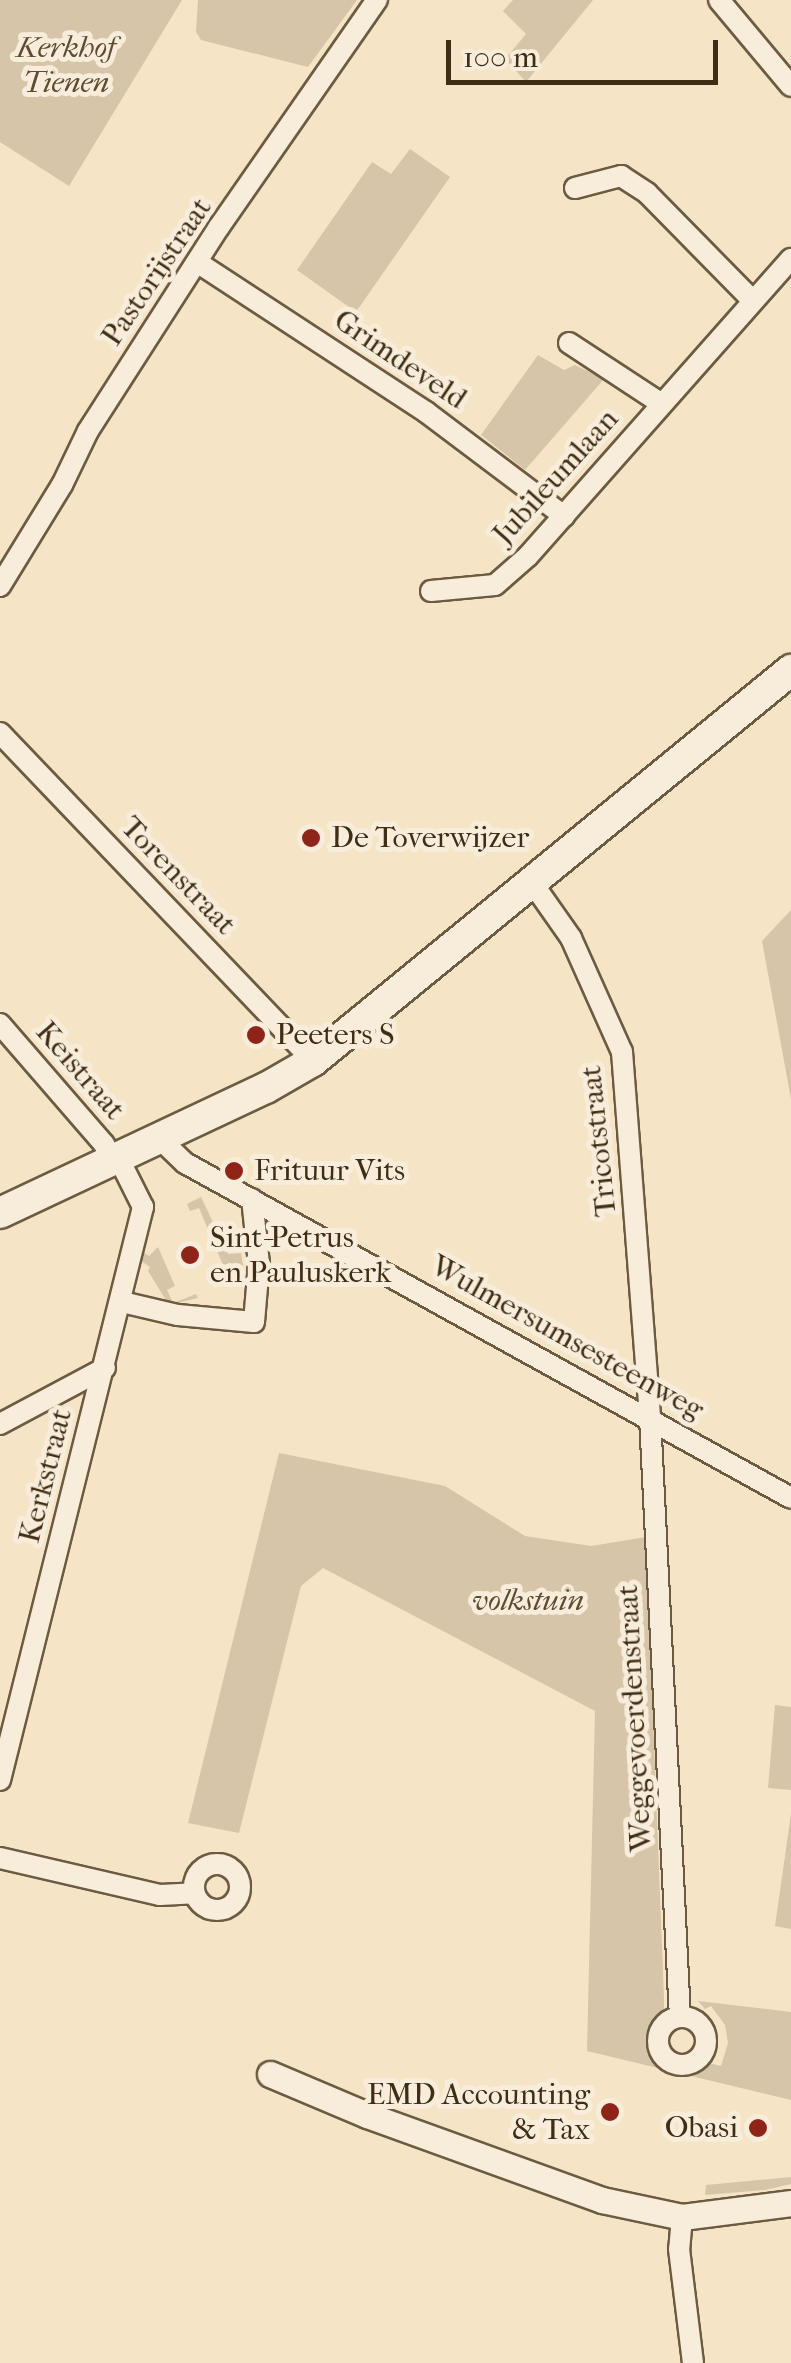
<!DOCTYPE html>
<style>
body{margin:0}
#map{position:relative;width:791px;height:2363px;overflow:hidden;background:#f5e4c6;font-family:"IM FELL French Canon",serif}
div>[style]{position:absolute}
.green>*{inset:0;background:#d6c5a8}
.roads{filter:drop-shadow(2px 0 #6c5b41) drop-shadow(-2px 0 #6c5b41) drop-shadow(0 2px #6c5b41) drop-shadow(0 -2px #6c5b41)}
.minor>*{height:20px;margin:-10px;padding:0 10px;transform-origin:10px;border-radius:10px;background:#f8edda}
.minor>.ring{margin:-10px;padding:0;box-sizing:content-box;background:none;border:20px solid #f8edda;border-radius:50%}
.tertiary>*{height:25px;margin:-12.5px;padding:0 12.5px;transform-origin:12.5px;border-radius:12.5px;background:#f8edda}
.secondary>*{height:30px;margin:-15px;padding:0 15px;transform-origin:15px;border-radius:15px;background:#f8edda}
.dots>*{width:28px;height:28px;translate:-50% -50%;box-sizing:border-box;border:5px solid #f8edda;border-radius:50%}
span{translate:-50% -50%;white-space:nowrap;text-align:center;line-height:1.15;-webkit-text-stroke:10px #f8edda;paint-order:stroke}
.park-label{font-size:30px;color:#5d4b32;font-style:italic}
.street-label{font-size:30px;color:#3f2d15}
.poi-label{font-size:30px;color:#3f2d15}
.left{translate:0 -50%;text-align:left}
.right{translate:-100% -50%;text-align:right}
.scale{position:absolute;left:446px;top:40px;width:272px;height:45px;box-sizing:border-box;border:5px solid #3f2d15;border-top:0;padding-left:12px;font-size:30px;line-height:35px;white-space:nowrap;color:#3f2d15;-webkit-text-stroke:8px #f8edda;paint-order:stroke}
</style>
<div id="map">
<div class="green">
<div style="clip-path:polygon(0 0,182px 0,69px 186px,0 142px)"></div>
<div style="clip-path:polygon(198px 0,357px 0,308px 67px,201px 40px,196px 32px)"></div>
<div style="clip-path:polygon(513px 0,593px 0,526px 82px,505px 59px,526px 34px,503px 11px)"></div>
<div style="clip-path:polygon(410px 149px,450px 177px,356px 312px,297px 270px,372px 162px,391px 174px)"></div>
<div style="clip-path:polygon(538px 355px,564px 370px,575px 365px,604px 379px,525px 470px,481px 435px)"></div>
<div style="clip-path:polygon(791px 910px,791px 1099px,762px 941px)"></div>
<div style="clip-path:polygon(201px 1197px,228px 1254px,241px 1253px,245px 1278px,235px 1286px,228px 1280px,236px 1276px,230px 1263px,223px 1265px,199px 1208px,190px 1211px,187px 1204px)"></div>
<div style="clip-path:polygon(158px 1247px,175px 1286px,167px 1290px,173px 1303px,196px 1294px,198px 1298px,169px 1305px,148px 1271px,150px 1267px,137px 1258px,142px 1251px,149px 1256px)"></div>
<div style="clip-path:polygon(279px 1453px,445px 1486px,525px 1536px,591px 1546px,646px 1537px,664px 1998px,664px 2013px,649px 2037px,654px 2056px,675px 2072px,688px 2072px,705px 2062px,721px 2066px,728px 2043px,725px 2025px,711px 2006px,705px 2009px,698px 2001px,791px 2012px,791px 2100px,587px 2051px,595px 1711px,323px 1568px,301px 1586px,239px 1833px,188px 1823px)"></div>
<div style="clip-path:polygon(775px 1705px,791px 1707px,791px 1790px,768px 1788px)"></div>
<div style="clip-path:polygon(791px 1814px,791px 1929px,775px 1926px)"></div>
<div style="clip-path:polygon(791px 2177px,791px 2184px,765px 2190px,705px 2195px,706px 2185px)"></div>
</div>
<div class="roads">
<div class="minor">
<div style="left:719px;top:0;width:112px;rotate:50.1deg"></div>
<div style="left:575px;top:188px;width:48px;rotate:-14.6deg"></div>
<div style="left:621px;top:176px;width:31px;rotate:33deg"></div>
<div style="left:647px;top:193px;width:151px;rotate:45.5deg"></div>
<div style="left:197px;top:262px;width:274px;rotate:33.2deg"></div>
<div style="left:426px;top:412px;width:173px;rotate:37deg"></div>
<div style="left:569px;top:343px;width:111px;rotate:33.3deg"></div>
<div style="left:0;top:586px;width:119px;rotate:-58.5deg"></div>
<div style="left:62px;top:485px;width:60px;rotate:-64.3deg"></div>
<div style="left:88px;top:431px;width:242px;rotate:-57.3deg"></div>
<div style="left:219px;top:227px;width:277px;rotate:-55.2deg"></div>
<div style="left:431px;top:591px;width:64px;rotate:-5.4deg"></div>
<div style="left:495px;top:585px;width:44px;rotate:-41.3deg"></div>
<div style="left:528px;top:556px;width:397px;rotate:-48.5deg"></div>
<div style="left:0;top:733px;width:453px;rotate:46.3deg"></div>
<div style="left:531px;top:881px;width:70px;rotate:54.9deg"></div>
<div style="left:571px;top:938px;width:125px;rotate:65.9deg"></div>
<div style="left:622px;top:1052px;width:366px;rotate:85.6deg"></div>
<div style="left:650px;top:1417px;width:601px;rotate:87.14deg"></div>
<div style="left:0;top:1024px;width:159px;rotate:49.1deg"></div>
<div style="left:104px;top:1144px;width:18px;rotate:63deg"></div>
<div style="left:160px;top:1139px;width:35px;rotate:44deg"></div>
<div style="left:185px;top:1163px;width:692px;rotate:28.93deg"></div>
<div style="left:122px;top:1302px;width:57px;rotate:13.1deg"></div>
<div style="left:178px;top:1315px;width:76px;rotate:5.3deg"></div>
<div style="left:254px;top:1322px;width:58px;rotate:-85.1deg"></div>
<div style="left:259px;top:1264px;width:65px;rotate:-96.1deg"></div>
<div style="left:0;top:1424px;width:119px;rotate:-28.1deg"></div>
<div style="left:0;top:1780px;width:591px;rotate:-75.99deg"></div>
<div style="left:143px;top:1207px;width:56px;rotate:-116.6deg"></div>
<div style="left:0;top:1858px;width:164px;rotate:13deg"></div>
<div style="left:160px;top:1895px;width:34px;rotate:-3deg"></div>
<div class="ring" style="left:194px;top:1864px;width:26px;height:26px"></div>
<div class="ring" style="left:658px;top:2017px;width:28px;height:28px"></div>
<div style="left:682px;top:2217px;width:32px;rotate:95deg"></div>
<div style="left:679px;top:2249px;width:115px;rotate:83deg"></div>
</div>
<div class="tertiary">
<div style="left:270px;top:2074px;width:105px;rotate:22.9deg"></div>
<div style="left:367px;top:2115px;width:250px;rotate:19.9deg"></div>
<div style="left:602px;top:2200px;width:82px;rotate:12deg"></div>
<div style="left:682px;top:2217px;width:110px;rotate:-7.3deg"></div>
</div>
<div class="secondary">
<div style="left:0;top:1213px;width:294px;rotate:-25.2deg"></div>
<div style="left:266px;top:1088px;width:54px;rotate:-29.9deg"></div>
<div style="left:313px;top:1061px;width:618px;rotate:-39.28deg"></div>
</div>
</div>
<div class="dots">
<div style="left:311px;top:838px;background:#8f2418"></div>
<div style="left:256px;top:1035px;background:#8f2418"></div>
<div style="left:234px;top:1171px;background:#8f2418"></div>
<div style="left:190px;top:1255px;background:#8f2418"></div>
<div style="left:610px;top:2112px;background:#8f2418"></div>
<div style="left:758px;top:2128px;background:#8f2418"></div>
</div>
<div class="park-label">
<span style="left:66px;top:65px">Kerkhof<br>Tienen</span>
<span style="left:528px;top:1601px">volkstuin</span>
</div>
<div class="street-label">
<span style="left:157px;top:272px;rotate:-56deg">Pastorijstraat</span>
<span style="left:400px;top:360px;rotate:34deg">Grimdeveld</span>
<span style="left:556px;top:477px;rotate:-48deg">Jubileumlaan</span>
<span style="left:178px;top:876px;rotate:46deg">Torenstraat</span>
<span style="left:80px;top:1071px;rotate:49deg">Keistraat</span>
<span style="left:599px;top:1141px;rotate:-96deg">Tricotstraat</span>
<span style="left:567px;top:1338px;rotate:29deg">Wulmersumsesteenweg</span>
<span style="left:46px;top:1476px;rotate:-76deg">Kerkstraat</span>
<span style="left:635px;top:1718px;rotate:-93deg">Weggevoerdenstraat</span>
</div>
<div class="poi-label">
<span class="left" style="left:331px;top:838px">De Toverwijzer</span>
<span class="left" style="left:276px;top:1035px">Peeters S</span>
<span class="left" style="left:254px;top:1171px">Frituur Vits</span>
<span class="left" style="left:210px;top:1255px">Sint-Petrus<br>en Pauluskerk</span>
<span class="right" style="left:590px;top:2112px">EMD Accounting<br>&amp; Tax</span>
<span class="right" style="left:738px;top:2128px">Obasi</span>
</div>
<div class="scale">100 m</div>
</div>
